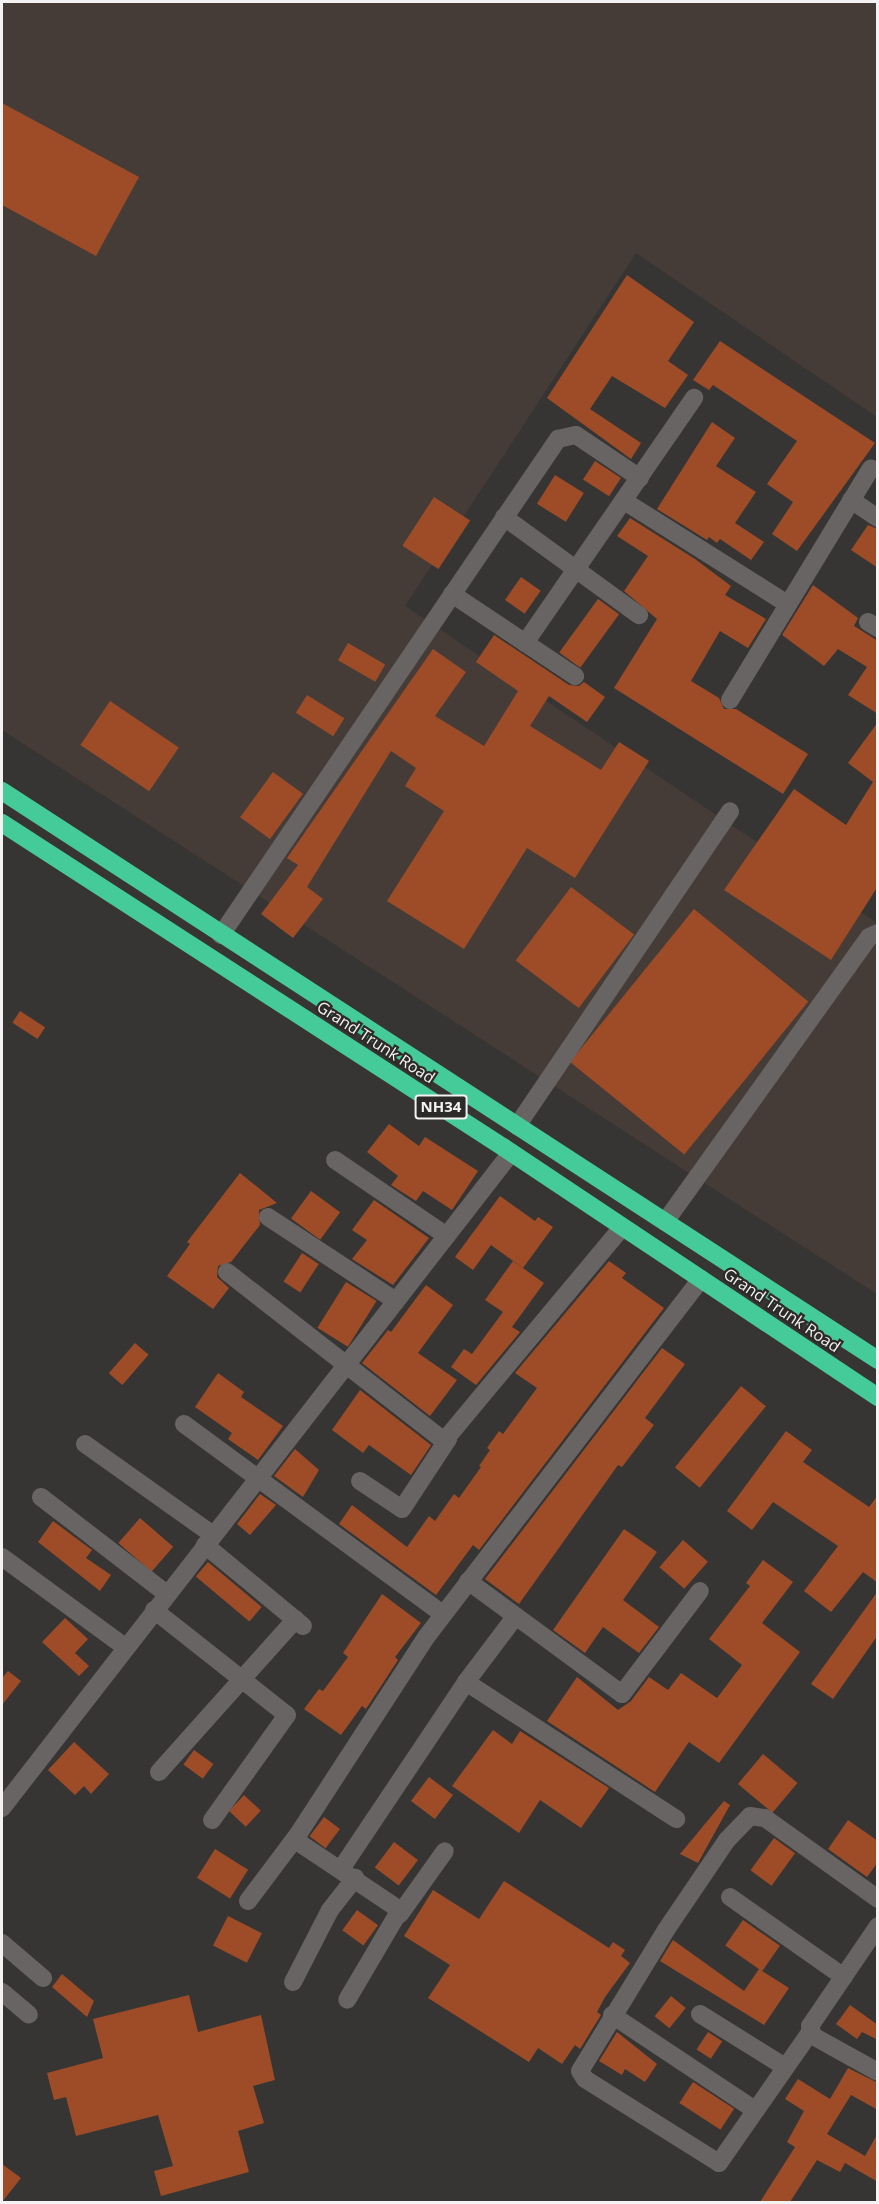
<!DOCTYPE html>
<style>
body{margin:0}
#map{position:relative;width:879px;height:2204px;overflow:hidden;background:#373533;font-family:"Open Sans",sans-serif}
div>[style]{position:absolute}
.built>*{inset:0;background:#453c38}
.building>*{inset:0;background:#9d4c27;transform-origin:0 0}
.minor>*{height:18px;margin:-9px;padding:0 9px;transform-origin:9px;border-radius:9px;background:#686463}
.highway>*{height:18px;margin:-9px;padding:0 9px;transform-origin:9px;border-radius:9px;background:#45cb9a}
span{translate:-50% -50%;white-space:nowrap;text-align:center;line-height:1.15;-webkit-text-stroke:4.5px #2d2b29;paint-order:stroke}
.shield-label span{padding:2px 4px;background:#2d2b29;border:2px solid;border-radius:4px;-webkit-text-stroke-width:0}
.shield-label{font-size:15px;color:#f4f2f2;font-weight:700}
.street-label{font-size:16px;color:#f4f2f2}
.frame{position:absolute;inset:0;border:3px solid #f4f2f2;pointer-events:none}
</style>
<div id="map">
<div class="built">
<div style="clip-path:polygon(2px 2px,877px 2px,877px 417px,636px 253px,405px 606px,877px 923px,877px 1294px,2px 730px)"></div>
</div>
<div class="building">
<div style="clip-path:polygon(2px 103px,139px 177px,96px 256px,2px 205px)"></div>
<div style="clip-path:polygon(627px 275px,694px 322px,668px 361px,688px 375px,665px 408px,612px 376px,590px 409px,641px 443px,631px 459px,547px 398px)"></div>
<div style="clip-path:polygon(720px 341px,875px 443px,797px 551px,772px 534px,793px 502px,767px 484px,797px 441px,713px 385px,709px 390px,693px 380px)"></div>
<div style="clip-path:polygon(712px 422px,735px 438px,716px 466px,756px 492px,735px 523px,764px 542px,751px 560px,720px 539px,717px 543px,709px 537px,707px 540px,657px 509px)"></div>
<div style="left:595px;top:461px;width:31px;height:22px;rotate:33deg"></div>
<div style="left:555px;top:475px;width:34px;height:34px;rotate:32deg"></div>
<div style="left:434px;top:497px;width:43px;height:58px;rotate:33deg"></div>
<div style="clip-path:polygon(630px 518px,695px 559px,731px 586px,725px 595px,766px 619px,748px 648px,720px 631px,691px 681px,719px 698px,724px 709px,736px 709px,808px 754px,783px 794px,614px 688px,657px 619px,624px 591px,648px 556px,617px 536px)"></div>
<div style="clip-path:polygon(868px 525px,878px 529px,878px 568px,851px 550px)"></div>
<div style="left:521px;top:577px;width:24px;height:28px;rotate:35deg"></div>
<div style="clip-path:polygon(813px 585px,858px 618px,854px 626px,878px 641px,878px 714px,848px 695px,867px 667px,838px 649px,824px 666px,782px 635px)"></div>
<div style="left:598px;top:599px;width:26px;height:66px;rotate:36deg"></div>
<div style="clip-path:polygon(494px 635px,569px 685px,579px 686px,584px 682px,605px 697px,587px 722px,549px 696px,530px 726px,601px 770px,619px 742px,649px 761px,575px 878px,527px 848px,464px 949px,387px 901px,444px 811px,405px 786px,416px 768px,391px 751px,307px 887px,323px 899px,293px 938px,261px 914px,298px 865px,287px 858px,433px 649px,466px 672px,435px 716px,484px 746px,518px 691px,476px 662px)"></div>
<div style="left:348px;top:643px;width:43px;height:20px;rotate:30deg"></div>
<div style="left:307px;top:695px;width:44px;height:21px;rotate:32deg"></div>
<div style="left:110px;top:701px;width:83px;height:53px;rotate:34deg"></div>
<div style="clip-path:polygon(878px 722px,878px 886px,831px 960px,724px 890px,794px 789px,846px 825px,873px 782px,848px 763px)"></div>
<div style="left:273px;top:772px;width:37px;height:56px;rotate:36deg"></div>
<div style="left:571px;top:887px;width:79px;height:92px;rotate:37deg"></div>
<div style="left:694px;top:909px;width:147px;height:197px;rotate:39deg"></div>
<div style="left:20px;top:1011px;width:30px;height:14px;rotate:33deg"></div>
<div style="clip-path:polygon(389px 1124px,419px 1146px,425px 1137px,478px 1171px,452px 1210px,423px 1191px,416px 1201px,391px 1185px,398px 1176px,367px 1152px)"></div>
<div style="clip-path:polygon(240px 1173px,277px 1203px,259px 1210px,260px 1225px,231px 1262px,218px 1266px,217px 1277px,229px 1288px,213px 1309px,167px 1276px,190px 1244px,187px 1242px)"></div>
<div style="left:311px;top:1191px;width:36px;height:34px;rotate:36deg"></div>
<div style="clip-path:polygon(500px 1196px,535px 1221px,538px 1217px,553px 1227px,523px 1268px,491px 1245px,473px 1270px,455px 1257px)"></div>
<div style="clip-path:polygon(374px 1200px,429px 1238px,393px 1285px,352px 1259px,367px 1240px,352px 1230px)"></div>
<div style="left:302px;top:1253px;width:20px;height:34px;rotate:33deg"></div>
<div style="clip-path:polygon(513px 1261px,544px 1283px,512px 1327px,520px 1332px,476px 1385px,451px 1367px,464px 1349px,472px 1354px,503px 1312px,485px 1300px)"></div>
<div style="clip-path:polygon(609px 1261px,626px 1273px,622px 1278px,664px 1308px,479px 1550px,473px 1545px,436px 1595px,339px 1524px,352px 1505px,407px 1547px,429px 1516px,435px 1521px,454px 1494px,459px 1498px,481px 1467px,479px 1466px,490px 1450px,487px 1448px,499px 1431px,503px 1434px,537px 1388px,515px 1373px)"></div>
<div style="left:346px;top:1282px;width:36px;height:54px;rotate:32deg"></div>
<div style="clip-path:polygon(426px 1285px,453px 1305px,418px 1353px,457px 1380px,430px 1416px,362px 1363px,388px 1330px,391px 1332px)"></div>
<div style="left:135px;top:1343px;width:18px;height:40px;rotate:41deg"></div>
<div style="clip-path:polygon(662px 1348px,685px 1364px,645px 1418px,654px 1425px,622px 1467px,618px 1465px,519px 1604px,485px 1579px)"></div>
<div style="clip-path:polygon(218px 1373px,244px 1392px,241px 1397px,283px 1426px,258px 1460px,228px 1439px,232px 1433px,195px 1407px)"></div>
<div style="left:741px;top:1386px;width:32px;height:105px;rotate:39deg"></div>
<div style="clip-path:polygon(360px 1390px,431px 1445px,411px 1475px,369px 1445px,363px 1453px,332px 1430px)"></div>
<div style="clip-path:polygon(786px 1431px,812px 1450px,803px 1462px,869px 1507px,878px 1495px,878px 1583px,863px 1572px,831px 1612px,804px 1591px,838px 1546px,773px 1502px,752px 1530px,727px 1511px)"></div>
<div style="clip-path:polygon(295px 1449px,319px 1470px,303px 1497px,274px 1476px)"></div>
<div style="clip-path:polygon(260px 1494px,276px 1505px,250px 1535px,237px 1524px)"></div>
<div style="left:140px;top:1518px;width:44px;height:33px;rotate:41deg"></div>
<div style="clip-path:polygon(53px 1521px,92px 1550px,86px 1558px,111px 1575px,100px 1591px,38px 1542px)"></div>
<div style="clip-path:polygon(624px 1529px,657px 1552px,623px 1600px,659px 1627px,639px 1653px,603px 1627px,585px 1653px,553px 1630px)"></div>
<div style="left:683px;top:1540px;width:33px;height:36px;rotate:41deg"></div>
<div style="clip-path:polygon(763px 1560px,793px 1582px,762px 1623px,800px 1652px,719px 1763px,689px 1742px,655px 1792px,547px 1721px,577px 1677px,618px 1710px,631px 1701px,649px 1677px,668px 1690px,681px 1673px,717px 1698px,742px 1665px,709px 1639px,750px 1586px,746px 1583px)"></div>
<div style="left:208px;top:1562px;width:70px;height:19px;rotate:40deg"></div>
<div style="clip-path:polygon(878px 1591px,878px 1635px,833px 1699px,811px 1684px)"></div>
<div style="clip-path:polygon(382px 1594px,421px 1623px,395px 1657px,398px 1660px,366px 1709px,362px 1706px,341px 1735px,304px 1709px,319px 1689px,323px 1691px,348px 1657px,343px 1653px)"></div>
<div style="clip-path:polygon(65px 1618px,88px 1639px,75px 1653px,89px 1666px,79px 1676px,42px 1642px)"></div>
<div style="clip-path:polygon(8px 1671px,21px 1681px,2px 1705px,2px 1678px)"></div>
<div style="clip-path:polygon(493px 1730px,512px 1744px,520px 1731px,609px 1788px,581px 1828px,540px 1800px,519px 1833px,452px 1786px)"></div>
<div style="clip-path:polygon(74px 1742px,109px 1774px,91px 1794px,84px 1786px,75px 1795px,48px 1770px)"></div>
<div style="left:194px;top:1750px;width:24px;height:18px;rotate:36deg"></div>
<div style="left:763px;top:1754px;width:45px;height:39px;rotate:40deg"></div>
<div style="left:429px;top:1777px;width:30px;height:30px;rotate:37deg"></div>
<div style="left:244px;top:1795px;width:23px;height:22px;rotate:43deg"></div>
<div style="clip-path:polygon(724px 1801px,730px 1805px,698px 1863px,680px 1854px)"></div>
<div style="left:324px;top:1817px;width:20px;height:24px;rotate:37deg"></div>
<div style="clip-path:polygon(848px 1820px,878px 1841px,878px 1862px,867px 1877px,828px 1849px)"></div>
<div style="left:774px;top:1838px;width:26px;height:40px;rotate:36deg"></div>
<div style="left:394px;top:1842px;width:30px;height:32px;rotate:37deg"></div>
<div style="left:215px;top:1849px;width:39px;height:34px;rotate:32deg"></div>
<div style="clip-path:polygon(504px 1881px,609px 1948px,613px 1942px,625px 1950px,621px 1956px,630px 1963px,605px 1997px,597px 2012px,601px 2015px,580px 2049px,575px 2045px,562px 2064px,538px 2048px,529px 2062px,428px 1998px,450px 1965px,404px 1936px,433px 1890px,479px 1919px)"></div>
<div style="left:357px;top:1910px;width:26px;height:25px;rotate:36deg"></div>
<div style="left:228px;top:1916px;width:38px;height:33px;rotate:27deg"></div>
<div style="left:743px;top:1920px;width:45px;height:31px;rotate:35deg"></div>
<div style="clip-path:polygon(673px 1940px,744px 1991px,759px 1969px,789px 1988px,764px 2025px,660px 1961px)"></div>
<div style="clip-path:polygon(62px 1974px,94px 2001px,87px 2017px,52px 1987px)"></div>
<div style="clip-path:polygon(189px 1995px,198px 2032px,261px 2015px,275px 2080px,253px 2086px,264px 2123px,238px 2131px,249px 2172px,161px 2196px,154px 2171px,173px 2166px,158px 2115px,76px 2136px,66px 2097px,54px 2100px,47px 2073px,103px 2058px,93px 2019px)"></div>
<div style="left:671px;top:1996px;width:19px;height:26px;rotate:39deg"></div>
<div style="clip-path:polygon(850px 2005px,878px 2025px,878px 2040px,862px 2032px,857px 2039px,836px 2024px)"></div>
<div style="clip-path:polygon(617px 2032px,657px 2064px,645px 2082px,625px 2069px,622px 2075px,599px 2061px)"></div>
<div style="left:708px;top:2032px;width:17px;height:21px;rotate:33deg"></div>
<div style="clip-path:polygon(848px 2068px,878px 2083px,878px 2110px,851px 2095px,827px 2134px,865px 2156px,878px 2133px,878px 2182px,845px 2163px,840px 2172px,817px 2160px,790px 2202px,760px 2202px,795px 2147px,787px 2142px,804px 2111px,785px 2099px,798px 2079px,830px 2099px)"></div>
<div style="left:693px;top:2082px;width:49px;height:25px;rotate:33deg"></div>
<div style="clip-path:polygon(2px 2164px,21px 2178px,2px 2202px)"></div>
</div>
<div class="minor">
<div style="left:851px;top:500px;width:32px;rotate:34deg"></div>
<div style="left:624px;top:501px;width:191px;rotate:32.2deg"></div>
<div style="left:504px;top:517px;width:167px;rotate:36deg"></div>
<div style="left:452px;top:594px;width:148px;rotate:33.7deg"></div>
<div style="left:868px;top:622px;width:12px;rotate:31deg"></div>
<div style="left:525px;top:643px;width:298px;rotate:-55.4deg"></div>
<div style="left:730px;top:700px;width:271px;rotate:-58.7deg"></div>
<div style="left:221px;top:935px;width:600px;rotate:-55.81deg"></div>
<div style="left:558px;top:439px;width:18px;rotate:-13deg"></div>
<div style="left:576px;top:435px;width:77px;rotate:33.9deg"></div>
<div style="left:517px;top:1126px;width:380px;rotate:-55.9deg"></div>
<div style="left:335px;top:1160px;width:135px;rotate:34.2deg"></div>
<div style="left:268px;top:1217px;width:153px;rotate:33.3deg"></div>
<div style="left:665px;top:1222px;width:350px;rotate:-54.4deg"></div>
<div style="left:869px;top:937px;width:10px;rotate:-24deg"></div>
<div style="left:227px;top:1272px;width:275px;rotate:37.9deg"></div>
<div style="left:444px;top:1441px;width:278px;rotate:-50.2deg"></div>
<div style="left:184px;top:1424px;width:321px;rotate:36.3deg"></div>
<div style="left:85px;top:1444px;width:157px;rotate:35.4deg"></div>
<div style="left:360px;top:1481px;width:50px;rotate:33.7deg"></div>
<div style="left:402px;top:1509px;width:84px;rotate:-56.7deg"></div>
<div style="left:41px;top:1497px;width:159px;rotate:37.6deg"></div>
<div style="left:205px;top:1545px;width:127px;rotate:39.6deg"></div>
<div style="left:2px;top:1557px;width:152px;rotate:36.2deg"></div>
<div style="left:468px;top:1581px;width:191px;rotate:36.3deg"></div>
<div style="left:622px;top:1694px;width:129px;rotate:-52.9deg"></div>
<div style="left:154px;top:1610px;width:169px;rotate:38.3deg"></div>
<div style="left:287px;top:1715px;width:129px;rotate:125.5deg"></div>
<div style="left:466px;top:1682px;width:251px;rotate:33.1deg"></div>
<div style="left:159px;top:1772px;width:205px;rotate:-48.2deg"></div>
<div style="left:2px;top:1808px;width:830px;rotate:-52.15deg"></div>
<div style="left:295px;top:1840px;width:126px;rotate:33.7deg"></div>
<div style="left:400px;top:1910px;width:104px;rotate:120.5deg"></div>
<div style="left:341px;top:1869px;width:225px;rotate:-56.2deg"></div>
<div style="left:466px;top:1682px;width:81px;rotate:-53deg"></div>
<div style="left:730px;top:1897px;width:139px;rotate:35.1deg"></div>
<div style="left:248px;top:1901px;width:85px;rotate:-53.1deg"></div>
<div style="left:299px;top:1833px;width:235px;rotate:-57deg"></div>
<div style="left:427px;top:1636px;width:450px;rotate:-52.5deg"></div>
<div style="left:400px;top:1914px;width:77px;rotate:-54.5deg"></div>
<div style="left:878px;top:1926px;width:121px;rotate:124.2deg"></div>
<div style="left:810px;top:2026px;width:10px;rotate:73deg"></div>
<div style="left:813px;top:2036px;width:74px;rotate:29deg"></div>
<div style="left:2px;top:1943px;width:54px;rotate:40.5deg"></div>
<div style="left:293px;top:1982px;width:81px;rotate:-62.8deg"></div>
<div style="left:330px;top:1910px;width:41px;rotate:-52deg"></div>
<div style="left:2px;top:1992px;width:35px;rotate:40deg"></div>
<div style="left:700px;top:2014px;width:100px;rotate:31.9deg"></div>
<div style="left:612px;top:2015px;width:172px;rotate:33.6deg"></div>
<div style="left:811px;top:2031px;width:161px;rotate:124.9deg"></div>
<div style="left:719px;top:2163px;width:158px;rotate:-147.9deg"></div>
<div style="left:585px;top:2079px;width:9px;rotate:-122deg"></div>
<div style="left:580px;top:2071px;width:165px;rotate:-58.6deg"></div>
<div style="left:666px;top:1930px;width:109px;rotate:-55.9deg"></div>
<div style="left:727px;top:1840px;width:33px;rotate:-46deg"></div>
<div style="left:750px;top:1816px;width:15px;rotate:8deg"></div>
<div style="left:765px;top:1818px;width:139px;rotate:35.6deg"></div>
</div>
<div class="highway">
<div style="left:2px;top:791px;width:1045px;rotate:33.01deg"></div>
<div style="left:2px;top:823px;width:597px;rotate:32.89deg"></div>
<div style="left:503px;top:1147px;width:451px;rotate:33.7deg"></div>
</div>
<div class="shield-label">
<span style="left:441px;top:1107px">NH34</span>
</div>
<div class="street-label">
<span style="left:376px;top:1042px;rotate:33deg">Grand Trunk Road</span>
<span style="left:782px;top:1310px;rotate:34deg">Grand Trunk Road</span>
</div>
<div class="frame"></div>
</div>
